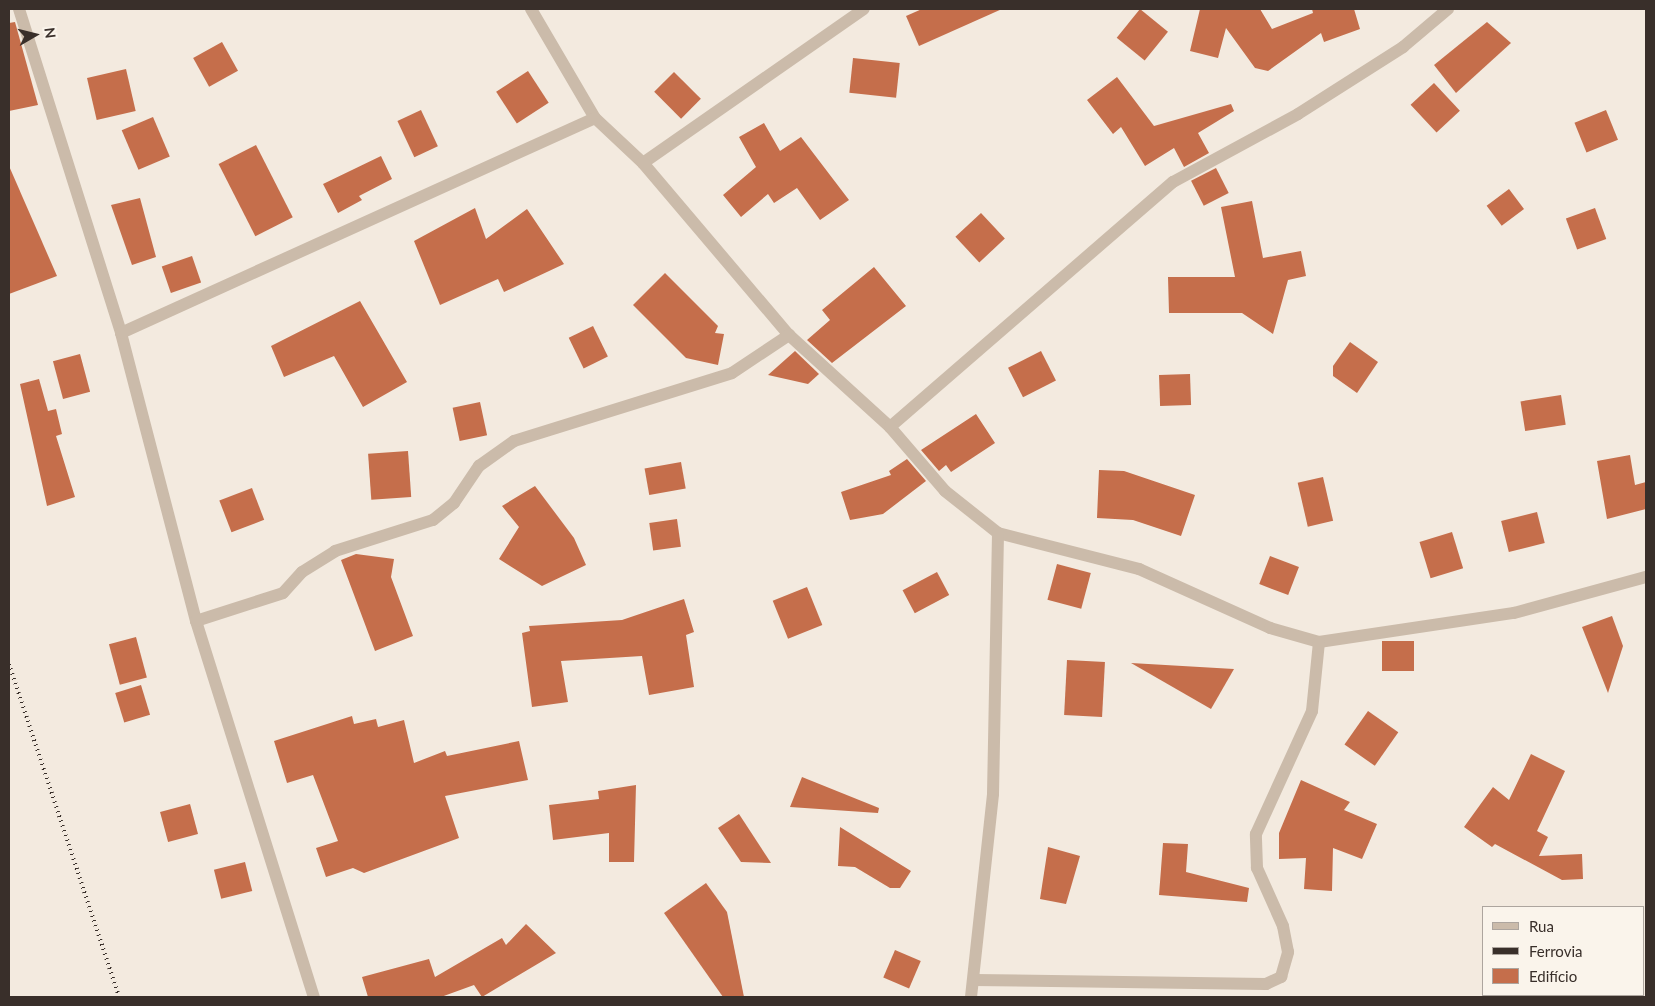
<!DOCTYPE html>
<meta charset="utf-8">
<style>
body{margin:0}
#map{position:relative;width:1655px;height:1006px;overflow:hidden;background:#f3eadf;font-family:Lato,sans-serif}
div>[style]{position:absolute}
.building>*{inset:0;background:#c56e4b;transform-origin:0 0}
.minor>*{height:12px;margin:-6px;padding:0 6px;transform-origin:6px;border-radius:6px;background:#cbbbaa}
.rail>*{height:4px;margin-top:-2px;transform-origin:0;background:repeating-linear-gradient(90deg,#392f2a 0 1px,transparent 0 5px)}
span{translate:-50% -50%;white-space:nowrap;text-align:center;line-height:1.15;-webkit-text-stroke:4.5px #faf4eb;paint-order:stroke}
.frame{position:absolute;inset:0;border:10px solid #392f2a;pointer-events:none}
.legend{position:absolute;left:1482px;top:906px;width:162px;height:90px;box-sizing:border-box;background:#faf4eb;border:1px solid #ada59e;margin:0;padding:6px 9px;list-style:none;font-size:15px;color:#392f2a}
.legend li{display:flex;align-items:center;gap:10px;height:25px}
.legend b{width:25px;border:1px solid #ada59e}
.north{position:absolute;left:10px;top:10px;width:50px;height:50px;-webkit-text-stroke:4px #faf4eb;paint-order:stroke;rotate:82deg;font-size:14px;font-weight:700;line-height:20px;text-align:center;color:#392f2a}
.north::after{content:'';display:block;margin:auto;width:18px;height:22px;background:#392f2a;clip-path:polygon(50% 0,100% 100%,50% 72%,0 100%)}
</style>
<div id="map">
<div class="building">
<div style="clip-path:polygon(922px 9px,1002px 9px,919px 46px,906px 16px)"></div>
<div style="left:1140px;top:9px;width:36px;height:37px;rotate:39deg"></div>
<div style="clip-path:polygon(1200px 9px,1260px 9px,1272px 29px,1313px 13px,1312px 9px,1354px 9px,1360px 29px,1324px 42px,1321px 33px,1268px 71px,1255px 68px,1226px 28px,1218px 58px,1190px 51px)"></div>
<div style="clip-path:polygon(15px 22px,38px 105px,9px 111px,9px 23px)"></div>
<div style="clip-path:polygon(1487px 22px,1511px 43px,1456px 93px,1434px 65px)"></div>
<div style="left:222px;top:42px;width:33px;height:33px;rotate:61deg"></div>
<div style="left:853px;top:58px;width:47px;height:35px;rotate:6deg"></div>
<div style="left:126px;top:69px;width:43px;height:40px;rotate:77deg"></div>
<div style="left:528px;top:71px;width:38px;height:38px;rotate:57deg"></div>
<div style="left:674px;top:72px;width:38px;height:28px;rotate:45deg"></div>
<div style="clip-path:polygon(1117px 77px,1154px 126px,1231px 104px,1234px 111px,1198px 133px,1209px 153px,1184px 167px,1174px 148px,1145px 166px,1121px 127px,1113px 134px,1087px 100px)"></div>
<div style="left:1434px;top:83px;width:38px;height:32px;rotate:47deg"></div>
<div style="left:421px;top:110px;width:40px;height:26px;rotate:65deg"></div>
<div style="left:1606px;top:110px;width:32px;height:34px;rotate:68deg"></div>
<div style="left:153px;top:117px;width:43px;height:34px;rotate:67deg"></div>
<div style="clip-path:polygon(764px 123px,780px 151px,801px 137px,849px 200px,820px 220px,797px 188px,774px 203px,768px 194px,741px 217px,723px 195px,756px 167px,739px 137px)"></div>
<div style="left:256px;top:145px;width:81px;height:42px;rotate:63deg"></div>
<div style="clip-path:polygon(381px 156px,392px 179px,359px 196px,362px 200px,338px 213px,323px 184px)"></div>
<div style="clip-path:polygon(9px 166px,57px 276px,9px 294px)"></div>
<div style="left:1216px;top:168px;width:28px;height:28px;rotate:63deg"></div>
<div style="left:1509px;top:189px;width:25px;height:28px;rotate:53deg"></div>
<div style="clip-path:polygon(140px 198px,156px 257px,132px 265px,111px 205px)"></div>
<div style="clip-path:polygon(1252px 201px,1263px 258px,1301px 251px,1306px 276px,1288px 280px,1273px 334px,1242px 313px,1169px 313px,1168px 277px,1235px 277px,1221px 207px)"></div>
<div style="clip-path:polygon(475px 208px,486px 239px,527px 209px,564px 264px,504px 292px,498px 279px,440px 305px,414px 241px)"></div>
<div style="left:1595px;top:208px;width:33px;height:31px;rotate:70deg"></div>
<div style="left:981px;top:213px;width:35px;height:35px;rotate:47deg"></div>
<div style="left:192px;top:256px;width:28px;height:32px;rotate:71deg"></div>
<div style="clip-path:polygon(874px 267px,906px 306px,832px 363px,807px 340px,830px 320px,822px 310px)"></div>
<div style="clip-path:polygon(665px 273px,718px 326px,715px 333px,724px 334px,718px 365px,686px 358px,633px 305px)"></div>
<div style="clip-path:polygon(360px 301px,407px 382px,363px 407px,334px 356px,284px 377px,271px 346px)"></div>
<div style="left:593px;top:326px;width:34px;height:27px;rotate:64deg"></div>
<div style="clip-path:polygon(1350px 342px,1378px 362px,1357px 393px,1333px 376px,1333px 366px)"></div>
<div style="clip-path:polygon(795px 351px,819px 374px,808px 384px,768px 375px)"></div>
<div style="left:1041px;top:351px;width:33px;height:37px;rotate:63deg"></div>
<div style="left:80px;top:354px;width:39px;height:28px;rotate:75deg"></div>
<div style="left:1190px;top:374px;width:31px;height:31px;rotate:88deg"></div>
<div style="clip-path:polygon(39px 379px,48px 411px,56px 409px,62px 434px,56px 436px,75px 497px,47px 506px,20px 384px)"></div>
<div style="left:1561px;top:395px;width:30px;height:41px;rotate:81deg"></div>
<div style="left:480px;top:402px;width:34px;height:28px;rotate:78deg"></div>
<div style="clip-path:polygon(976px 414px,995px 443px,951px 472px,946px 465px,939px 471px,921px 450px)"></div>
<div style="left:408px;top:451px;width:46px;height:40px;rotate:86deg"></div>
<div style="clip-path:polygon(1630px 455px,1635px 485px,1646px 482px,1646px 509px,1607px 519px,1597px 461px)"></div>
<div style="clip-path:polygon(907px 459px,926px 481px,883px 514px,850px 520px,841px 492px,891px 475px,889px 471px)"></div>
<div style="left:681px;top:462px;width:27px;height:37px;rotate:80deg"></div>
<div style="clip-path:polygon(1099px 470px,1124px 471px,1195px 495px,1181px 536px,1133px 520px,1097px 518px)"></div>
<div style="left:1323px;top:477px;width:45px;height:26px;rotate:77deg"></div>
<div style="clip-path:polygon(535px 486px,574px 538px,586px 565px,542px 586px,499px 559px,519px 527px,502px 506px)"></div>
<div style="left:252px;top:488px;width:34px;height:35px;rotate:69deg"></div>
<div style="left:1537px;top:512px;width:32px;height:37px;rotate:76deg"></div>
<div style="left:677px;top:519px;width:28px;height:28px;rotate:82deg"></div>
<div style="left:1452px;top:532px;width:38px;height:34px;rotate:73deg"></div>
<div style="clip-path:polygon(356px 554px,394px 559px,391px 577px,413px 636px,375px 651px,341px 560px)"></div>
<div style="left:1270px;top:556px;width:31px;height:30px;rotate:21deg"></div>
<div style="left:1057px;top:564px;width:35px;height:37px;rotate:15deg"></div>
<div style="left:937px;top:572px;width:26px;height:39px;rotate:62deg"></div>
<div style="left:807px;top:587px;width:41px;height:37px;rotate:68deg"></div>
<div style="clip-path:polygon(684px 599px,694px 632px,686px 635px,694px 687px,649px 695px,642px 656px,561px 661px,568px 702px,532px 707px,522px 633px,530px 631px,529px 626px,622px 620px)"></div>
<div style="clip-path:polygon(1612px 616px,1623px 646px,1608px 693px,1582px 627px)"></div>
<div style="left:136px;top:637px;width:42px;height:28px;rotate:75deg"></div>
<div style="left:1382px;top:641px;width:32px;height:30px"></div>
<div style="left:1067px;top:660px;width:38px;height:55px;rotate:3deg"></div>
<div style="clip-path:polygon(1131px 663px,1234px 669px,1211px 709px)"></div>
<div style="left:141px;top:685px;width:31px;height:27px;rotate:73deg"></div>
<div style="left:1368px;top:711px;width:37px;height:41px;rotate:35deg"></div>
<div style="clip-path:polygon(352px 716px,354px 724px,376px 719px,378px 727px,404px 720px,414px 763px,445px 751px,447px 756px,519px 741px,528px 780px,445px 796px,459px 838px,364px 873px,353px 868px,326px 877px,316px 848px,338px 841px,313px 775px,287px 783px,274px 741px)"></div>
<div style="clip-path:polygon(1531px 754px,1565px 771px,1537px 831px,1548px 837px,1539px 856px,1582px 854px,1583px 879px,1562px 880px,1495px 844px,1492px 847px,1464px 827px,1493px 787px,1509px 800px)"></div>
<div style="clip-path:polygon(802px 777px,879px 808px,878px 813px,790px 807px)"></div>
<div style="clip-path:polygon(1301px 780px,1350px 802px,1344px 810px,1377px 824px,1362px 859px,1333px 848px,1332px 891px,1304px 889px,1306px 858px,1279px 859px,1279px 833px)"></div>
<div style="clip-path:polygon(636px 785px,634px 862px,609px 862px,609px 833px,553px 840px,549px 805px,599px 799px,598px 791px)"></div>
<div style="left:190px;top:804px;width:31px;height:31px;rotate:75deg"></div>
<div style="clip-path:polygon(739px 814px,771px 863px,741px 862px,718px 828px)"></div>
<div style="clip-path:polygon(840px 827px,911px 871px,900px 888px,890px 888px,855px 867px,838px 866px)"></div>
<div style="clip-path:polygon(1163px 843px,1188px 844px,1186px 872px,1249px 888px,1247px 902px,1159px 895px)"></div>
<div style="clip-path:polygon(1048px 847px,1080px 856px,1066px 904px,1040px 899px)"></div>
<div style="left:245px;top:862px;width:30px;height:32px;rotate:76deg"></div>
<div style="clip-path:polygon(706px 883px,727px 912px,744px 997px,723px 997px,664px 913px)"></div>
<div style="clip-path:polygon(526px 924px,556px 953px,482px 997px,474px 985px,441px 997px,368px 997px,362px 977px,429px 959px,435px 977px,502px 938px,506px 945px)"></div>
<div style="left:895px;top:950px;width:28px;height:30px;rotate:23deg"></div>
</div>
<div class="minor">
<div style="left:19px;top:9px;width:340px;rotate:72.5deg"></div>
<div style="left:121px;top:333px;width:298px;rotate:75.4deg"></div>
<div style="left:196px;top:621px;width:394px;rotate:72.6deg"></div>
<div style="left:531px;top:9px;width:126px;rotate:59.6deg"></div>
<div style="left:643px;top:163px;width:269px;rotate:-34.9deg"></div>
<div style="left:121px;top:333px;width:520px;rotate:-24.4deg"></div>
<div style="left:595px;top:118px;width:66px;rotate:43.2deg"></div>
<div style="left:643px;top:163px;width:226px;rotate:49.7deg"></div>
<div style="left:789px;top:335px;width:137px;rotate:42.3deg"></div>
<div style="left:890px;top:427px;width:84px;rotate:49.3deg"></div>
<div style="left:945px;top:491px;width:68px;rotate:38.4deg"></div>
<div style="left:998px;top:533px;width:146px;rotate:14.3deg"></div>
<div style="left:1139px;top:569px;width:144px;rotate:24.2deg"></div>
<div style="left:1270px;top:628px;width:51px;rotate:15.9deg"></div>
<div style="left:1319px;top:642px;width:197px;rotate:-8.5deg"></div>
<div style="left:1514px;top:613px;width:137px;rotate:-15.3deg"></div>
<div style="left:890px;top:427px;width:374px;rotate:-40.9deg"></div>
<div style="left:1173px;top:182px;width:142px;rotate:-28.5deg"></div>
<div style="left:1298px;top:114px;width:125px;rotate:-32.5deg"></div>
<div style="left:1403px;top:47px;width:59px;rotate:-40.2deg"></div>
<div style="left:196px;top:621px;width:91px;rotate:-17.8deg"></div>
<div style="left:283px;top:593px;width:28px;rotate:-48deg"></div>
<div style="left:302px;top:572px;width:39px;rotate:-32deg"></div>
<div style="left:335px;top:551px;width:103px;rotate:-17.6deg"></div>
<div style="left:433px;top:520px;width:27px;rotate:-39deg"></div>
<div style="left:454px;top:503px;width:45px;rotate:-56deg"></div>
<div style="left:479px;top:466px;width:43px;rotate:-35.5deg"></div>
<div style="left:514px;top:441px;width:228px;rotate:-17.3deg"></div>
<div style="left:732px;top:373px;width:69px;rotate:-33.7deg"></div>
<div style="left:974px;top:980px;width:292px;rotate:0.8deg"></div>
<div style="left:1266px;top:984px;width:17px;rotate:-25deg"></div>
<div style="left:1281px;top:977px;width:26px;rotate:-74deg"></div>
<div style="left:1288px;top:952px;width:26px;rotate:-101deg"></div>
<div style="left:1283px;top:926px;width:64px;rotate:-114.1deg"></div>
<div style="left:1257px;top:868px;width:34px;rotate:-92deg"></div>
<div style="left:1256px;top:834px;width:135px;rotate:-65.5deg"></div>
<div style="left:1312px;top:711px;width:69px;rotate:-84.2deg"></div>
<div style="left:971px;top:997px;width:204px;rotate:-83.8deg"></div>
<div style="left:993px;top:794px;width:261px;rotate:-88.9deg"></div>
</div>
<div class="rail">
<div style="left:9px;top:664px;width:351px;rotate:71.7deg"></div>
</div>
<div class="frame"></div>
<ul class="legend">
<li><b style="height:6px;background:#cbbbaa"></b>Rua</li>
<li><b style="height:6px;background:#392f2a"></b>Ferrovia</li>
<li><b style="height:14px;background:#c56e4b"></b>Edifício</li>
</ul>
<div class="north">N</div>
</div>
